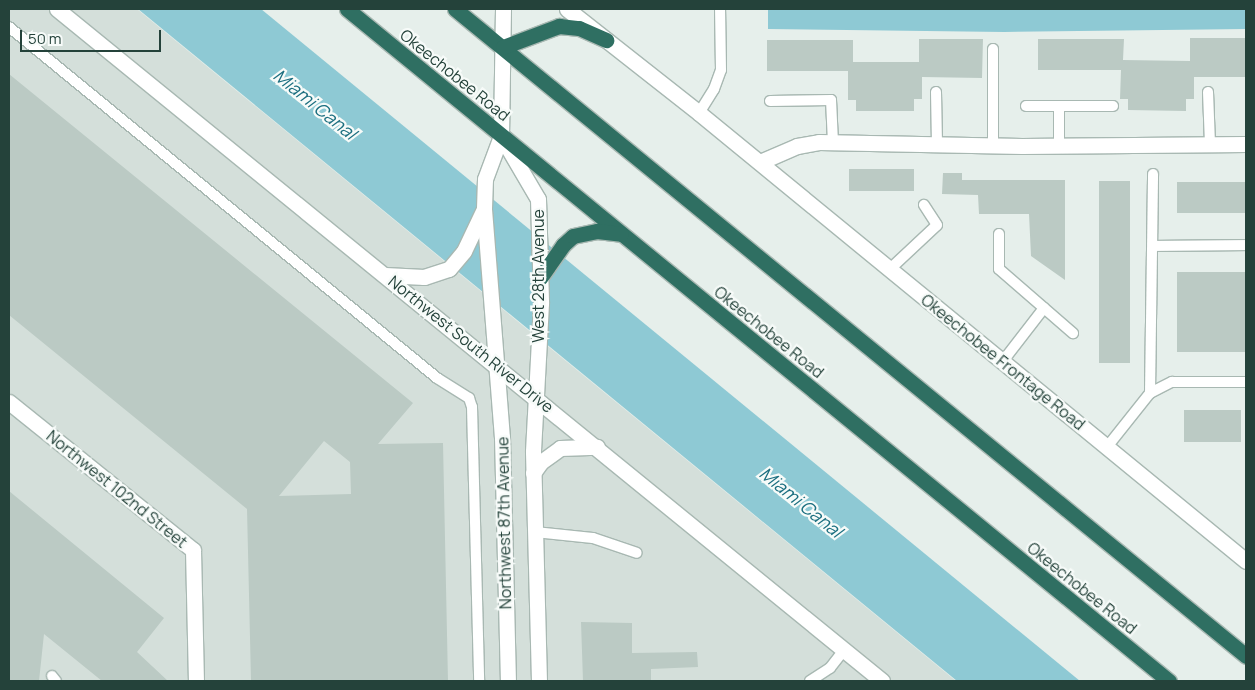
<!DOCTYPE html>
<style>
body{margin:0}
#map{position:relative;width:1255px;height:690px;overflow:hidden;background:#e6efeb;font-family:Manrope,sans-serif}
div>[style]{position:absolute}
.built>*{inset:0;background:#d4dfda}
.water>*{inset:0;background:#8ec9d4}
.building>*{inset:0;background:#bbcac4;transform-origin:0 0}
.roads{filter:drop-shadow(1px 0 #a8b8b2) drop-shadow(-1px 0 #a8b8b2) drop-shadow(0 1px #a8b8b2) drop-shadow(0 -1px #a8b8b2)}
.lane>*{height:10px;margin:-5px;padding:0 5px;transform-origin:5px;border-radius:5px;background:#fff}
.street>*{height:15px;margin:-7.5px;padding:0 7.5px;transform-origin:7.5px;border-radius:7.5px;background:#fff}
.secondary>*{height:15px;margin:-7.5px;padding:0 7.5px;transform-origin:7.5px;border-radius:7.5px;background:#fff}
.highway>*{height:15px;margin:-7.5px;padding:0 7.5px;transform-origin:7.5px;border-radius:7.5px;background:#2f6f62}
span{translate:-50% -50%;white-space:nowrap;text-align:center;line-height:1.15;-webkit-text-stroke:4.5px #f7fbf9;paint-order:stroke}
.street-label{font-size:16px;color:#24423a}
.water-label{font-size:18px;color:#1c6f80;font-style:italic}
.frame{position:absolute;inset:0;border:10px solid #24423a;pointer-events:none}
.scale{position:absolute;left:20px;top:30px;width:141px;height:22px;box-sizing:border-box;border:2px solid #24423a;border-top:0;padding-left:6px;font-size:15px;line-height:18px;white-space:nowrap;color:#24423a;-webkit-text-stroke:4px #f7fbf9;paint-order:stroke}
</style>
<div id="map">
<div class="built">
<div style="clip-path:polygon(9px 9px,137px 9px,956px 681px,9px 681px)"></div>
</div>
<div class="water">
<div style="clip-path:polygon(138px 9px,261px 9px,1080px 681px,957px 681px)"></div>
<div style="clip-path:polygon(768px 9px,1246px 9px,1246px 29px,1004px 32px,768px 29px)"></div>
</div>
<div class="building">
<div style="clip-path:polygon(1190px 38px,1246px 38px,1246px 77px,1194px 77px,1194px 99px,1186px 99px,1186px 111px,1128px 110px,1128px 99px,1120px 99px,1121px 70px,1038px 70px,1038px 39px,1124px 39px,1123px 60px,1190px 61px)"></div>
<div style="clip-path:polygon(919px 39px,983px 39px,982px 78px,922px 77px,922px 99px,914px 99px,914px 111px,856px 111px,856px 100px,848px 100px,848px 71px,767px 71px,767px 40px,853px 40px,853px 62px,919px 62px)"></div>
<div style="clip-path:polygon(evenodd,9px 74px,413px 403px,378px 444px,443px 443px,448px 681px,251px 681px,247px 509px,9px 315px,9px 74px,324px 441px,350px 462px,351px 494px,279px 496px,324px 441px)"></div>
<div style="left:849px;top:169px;width:65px;height:22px"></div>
<div style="clip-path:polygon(943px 173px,962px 173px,962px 180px,1065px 180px,1065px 280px,1031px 256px,1029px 214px,979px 214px,978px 195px,942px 194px)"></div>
<div style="left:1099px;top:181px;width:31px;height:182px"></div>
<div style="left:1177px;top:182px;width:69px;height:31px"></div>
<div style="left:1177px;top:272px;width:69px;height:80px"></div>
<div style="left:1184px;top:410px;width:57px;height:32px"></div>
<div style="clip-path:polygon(9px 491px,164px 618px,137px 652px,168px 681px,102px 681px,44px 634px,39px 681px,9px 681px)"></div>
<div style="clip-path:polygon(581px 622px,632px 623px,632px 653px,697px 652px,698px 667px,651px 669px,651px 681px,583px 681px)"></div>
</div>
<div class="roads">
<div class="lane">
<div style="left:9px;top:27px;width:554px;rotate:39.35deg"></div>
<div style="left:437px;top:378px;width:38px;rotate:32deg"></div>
<div style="left:469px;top:398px;width:9px;rotate:72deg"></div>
<div style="left:472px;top:407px;width:274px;rotate:88.5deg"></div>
<div style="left:993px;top:49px;width:97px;rotate:90deg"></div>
<div style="left:936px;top:92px;width:52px;rotate:88.9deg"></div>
<div style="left:1208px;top:92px;width:53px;rotate:87.8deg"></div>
<div style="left:770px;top:101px;width:61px;rotate:-0.9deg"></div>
<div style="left:831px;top:100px;width:42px;rotate:87.3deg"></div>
<div style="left:1026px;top:106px;width:33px"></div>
<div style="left:699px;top:113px;width:28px;rotate:-58deg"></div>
<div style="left:714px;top:89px;width:20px;rotate:-70deg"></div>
<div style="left:721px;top:70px;width:61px;rotate:-90.9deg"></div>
<div style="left:1059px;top:146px;width:40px;rotate:-90deg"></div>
<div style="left:1059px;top:106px;width:54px"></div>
<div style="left:999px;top:234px;width:35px;rotate:90deg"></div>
<div style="left:999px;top:269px;width:98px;rotate:40.9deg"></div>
<div style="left:1154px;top:246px;width:92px;rotate:-0.6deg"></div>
<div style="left:890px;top:269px;width:64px;rotate:-43.1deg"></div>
<div style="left:937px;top:225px;width:24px;rotate:-123deg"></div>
<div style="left:1003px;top:361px;width:67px;rotate:-52.3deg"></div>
<div style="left:1150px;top:393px;width:25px;rotate:-27deg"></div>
<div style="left:1172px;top:382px;width:74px"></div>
<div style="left:1107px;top:447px;width:69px;rotate:-51.5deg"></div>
<div style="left:1150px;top:393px;width:219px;rotate:-89.2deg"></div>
<div style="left:535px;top:532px;width:58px;rotate:5.9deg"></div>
<div style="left:593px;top:538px;width:46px;rotate:18.8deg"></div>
<div style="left:52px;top:676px;width:6px;rotate:51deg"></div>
<div style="left:810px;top:681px;width:24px;rotate:-33deg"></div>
<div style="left:830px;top:668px;width:23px;rotate:-52deg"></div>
</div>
<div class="street">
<div style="left:760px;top:162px;width:40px;rotate:-23.4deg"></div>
<div style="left:797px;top:146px;width:22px;rotate:-10deg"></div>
<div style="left:819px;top:142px;width:203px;rotate:1.1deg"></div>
<div style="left:1022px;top:146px;width:224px;rotate:-0.5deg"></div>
<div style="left:9px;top:402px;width:236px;rotate:38.8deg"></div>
<div style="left:193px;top:550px;width:131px;rotate:88.7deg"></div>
</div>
<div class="secondary">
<div style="left:57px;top:9px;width:1064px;rotate:39.16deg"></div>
<div style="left:503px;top:9px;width:127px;rotate:90.9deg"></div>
<div style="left:501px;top:136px;width:46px;rotate:110.4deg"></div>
<div style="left:485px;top:179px;width:30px;rotate:92deg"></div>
<div style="left:484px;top:209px;width:229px;rotate:85.5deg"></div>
<div style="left:502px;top:437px;width:244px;rotate:88.6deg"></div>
<div style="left:567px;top:9px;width:168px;rotate:38.2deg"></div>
<div style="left:699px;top:113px;width:707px;rotate:39.32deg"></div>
<div style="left:501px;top:136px;width:73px;rotate:59.6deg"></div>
<div style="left:538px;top:199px;width:104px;rotate:88.3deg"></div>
<div style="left:541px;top:303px;width:149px;rotate:93.1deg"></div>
<div style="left:533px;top:452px;width:229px;rotate:88.5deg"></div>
<div style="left:385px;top:275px;width:39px;rotate:3deg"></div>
<div style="left:424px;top:277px;width:26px;rotate:-18deg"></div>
<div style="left:449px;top:269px;width:23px;rotate:-50deg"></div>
<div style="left:464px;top:251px;width:44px;rotate:-64.6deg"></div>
<div style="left:533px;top:473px;width:14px;rotate:-54deg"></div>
<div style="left:541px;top:462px;width:24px;rotate:-36deg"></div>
<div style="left:560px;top:448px;width:37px;rotate:-2deg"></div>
</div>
<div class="highway">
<div style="left:347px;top:9px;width:1062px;rotate:39.27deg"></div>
<div style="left:455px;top:9px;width:1022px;rotate:39.28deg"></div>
<div style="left:503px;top:47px;width:60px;rotate:-20.6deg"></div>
<div style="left:559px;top:26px;width:20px;rotate:6deg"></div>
<div style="left:579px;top:28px;width:30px;rotate:24deg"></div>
<div style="left:540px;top:278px;width:40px;rotate:-55.1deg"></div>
<div style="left:563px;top:245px;width:13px;rotate:-42deg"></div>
<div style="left:573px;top:236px;width:25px;rotate:-12deg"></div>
<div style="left:597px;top:231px;width:24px;rotate:7deg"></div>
</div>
</div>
<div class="street-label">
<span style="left:455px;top:75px;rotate:39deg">Okeechobee Road</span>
<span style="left:538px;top:276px;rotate:-90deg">West 28th Avenue</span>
<span style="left:769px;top:332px;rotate:39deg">Okeechobee Road</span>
<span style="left:471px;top:344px;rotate:39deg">Northwest South River Drive</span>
<span style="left:1003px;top:362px;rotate:39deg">Okeechobee Frontage Road</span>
<span style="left:117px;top:489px;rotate:39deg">Northwest 102nd Street</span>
<span style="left:504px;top:523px;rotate:-91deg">Northwest 87th Avenue</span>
<span style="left:1082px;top:588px;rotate:39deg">Okeechobee Road</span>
</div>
<div class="water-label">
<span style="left:315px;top:104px;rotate:39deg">Miami Canal</span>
<span style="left:801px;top:502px;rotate:39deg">Miami Canal</span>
</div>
<div class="frame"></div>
<div class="scale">50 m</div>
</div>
